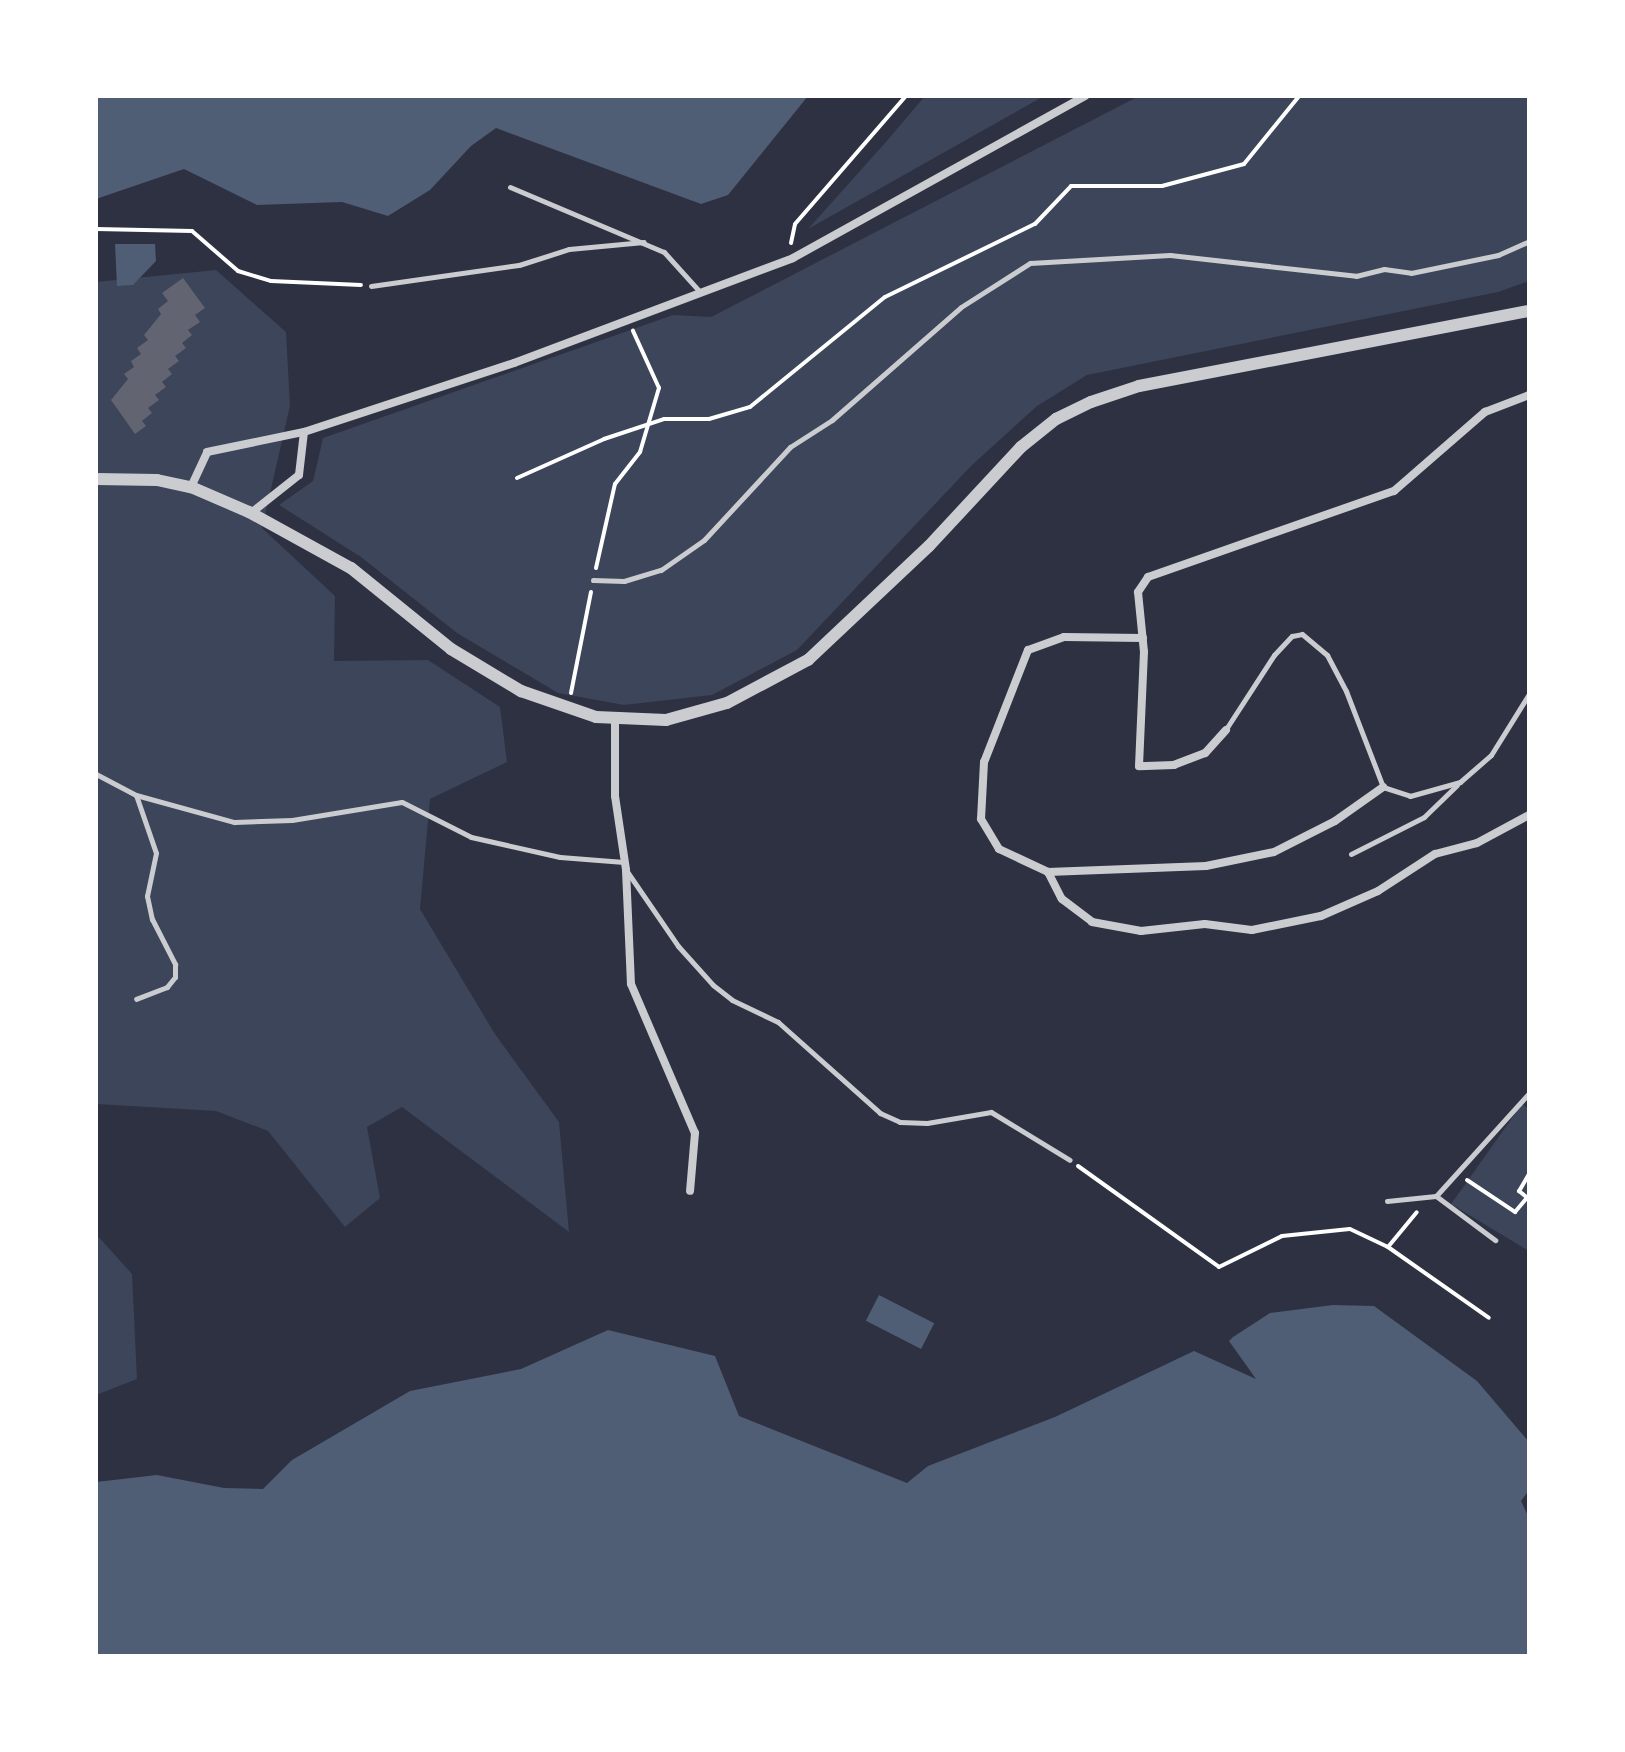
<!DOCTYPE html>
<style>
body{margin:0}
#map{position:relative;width:1625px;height:1752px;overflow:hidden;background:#2d3142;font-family:"Roboto Condensed",sans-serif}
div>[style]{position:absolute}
.green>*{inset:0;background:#3c4559}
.water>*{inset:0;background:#4f5d75;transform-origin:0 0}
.building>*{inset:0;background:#626471}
.path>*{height:4px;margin:-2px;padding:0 2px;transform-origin:2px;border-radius:2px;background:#fff}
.service>*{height:5px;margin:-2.5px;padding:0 2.5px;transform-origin:2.5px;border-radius:2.5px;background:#caccd0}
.minor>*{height:8px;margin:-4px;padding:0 4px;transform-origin:4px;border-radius:4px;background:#caccd0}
.tertiary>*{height:12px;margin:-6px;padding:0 6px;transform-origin:6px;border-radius:6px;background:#caccd0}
span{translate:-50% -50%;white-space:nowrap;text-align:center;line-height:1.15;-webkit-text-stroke:7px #fff;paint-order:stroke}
.frame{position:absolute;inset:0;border:98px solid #fff;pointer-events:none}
</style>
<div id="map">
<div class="green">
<div style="clip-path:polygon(925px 96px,1044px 96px,808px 229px,885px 143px)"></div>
<div style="clip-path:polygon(1139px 96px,1529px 96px,1529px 281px,1498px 292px,1087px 375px,1037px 406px,972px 465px,797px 650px,712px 695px,624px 705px,558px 693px,457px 633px,361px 557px,279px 505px,313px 481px,323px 438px,673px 315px,711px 317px)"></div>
<div style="clip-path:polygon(216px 270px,286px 332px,290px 406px,262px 528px,335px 596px,334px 661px,428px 660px,500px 707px,507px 762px,430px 799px,420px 909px,495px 1034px,559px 1122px,569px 1232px,402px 1107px,367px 1127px,380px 1198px,345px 1227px,268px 1131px,216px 1111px,96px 1104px,96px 282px)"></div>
<div style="clip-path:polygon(1522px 1104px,1529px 1109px,1529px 1251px,1451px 1204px)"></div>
<div style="clip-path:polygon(96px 1234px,132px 1274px,137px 1379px,96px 1395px)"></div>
</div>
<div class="water">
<div style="clip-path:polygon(96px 96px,808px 96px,728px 195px,701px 204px,496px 128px,471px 146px,430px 190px,388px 216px,342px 202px,257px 205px,184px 169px,96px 199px)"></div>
<div style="clip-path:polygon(115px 244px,155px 244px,156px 261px,133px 285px,117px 286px)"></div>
<div style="left:879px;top:1295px;width:62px;height:29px;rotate:27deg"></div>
<div style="clip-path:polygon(1333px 1305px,1374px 1306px,1477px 1381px,1529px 1442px,1529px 1490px,1521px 1501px,1529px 1518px,1529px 1656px,96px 1656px,96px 1482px,157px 1475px,224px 1488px,263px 1489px,292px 1460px,410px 1391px,521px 1369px,608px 1330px,715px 1356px,739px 1416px,907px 1483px,928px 1466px,1055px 1417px,1194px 1351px,1256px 1379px,1229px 1341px,1233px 1337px,1270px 1313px)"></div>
</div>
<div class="building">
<div style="clip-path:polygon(183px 278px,205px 308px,195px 315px,200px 322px,188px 330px,192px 335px,182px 343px,186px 348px,175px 356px,179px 361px,168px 369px,172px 374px,162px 382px,166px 387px,155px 395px,159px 400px,148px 408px,152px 413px,142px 421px,146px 426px,135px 434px,111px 400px,128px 379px,124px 374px,134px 367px,131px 361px,141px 354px,137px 348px,148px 340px,144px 335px,161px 314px,158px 309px,168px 301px,162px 293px)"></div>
</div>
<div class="path">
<div style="left:96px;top:229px;width:96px;rotate:1.2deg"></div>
<div style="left:192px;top:231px;width:61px;rotate:41deg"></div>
<div style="left:238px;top:271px;width:34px;rotate:17deg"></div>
<div style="left:271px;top:281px;width:90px;rotate:2.5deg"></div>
<div style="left:791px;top:243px;width:19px;rotate:-78deg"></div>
<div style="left:795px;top:224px;width:169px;rotate:-49.1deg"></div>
<div style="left:517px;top:478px;width:95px;rotate:-24.1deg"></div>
<div style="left:604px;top:439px;width:63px;rotate:-18.4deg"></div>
<div style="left:664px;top:419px;width:45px"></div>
<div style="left:709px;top:419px;width:43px;rotate:-16.3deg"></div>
<div style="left:750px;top:407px;width:174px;rotate:-39.2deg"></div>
<div style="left:885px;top:297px;width:167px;rotate:-26deg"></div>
<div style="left:1035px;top:224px;width:52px;rotate:-46.5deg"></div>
<div style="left:1071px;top:186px;width:91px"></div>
<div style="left:1162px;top:186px;width:85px;rotate:-15deg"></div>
<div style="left:1244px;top:164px;width:87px;rotate:-51deg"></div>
<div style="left:596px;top:568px;width:86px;rotate:-77.3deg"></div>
<div style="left:615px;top:484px;width:41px;rotate:-52deg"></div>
<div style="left:640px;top:452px;width:67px;rotate:-73.5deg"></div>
<div style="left:659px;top:388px;width:63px;rotate:-114.5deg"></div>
<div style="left:571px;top:693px;width:103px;rotate:-78.8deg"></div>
<div style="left:1078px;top:1166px;width:173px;rotate:35.6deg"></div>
<div style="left:1219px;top:1267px;width:70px;rotate:-26.2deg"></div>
<div style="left:1282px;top:1236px;width:68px;rotate:-5.9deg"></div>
<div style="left:1350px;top:1229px;width:42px;rotate:25.3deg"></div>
<div style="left:1388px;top:1247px;width:123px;rotate:35.1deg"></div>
<div style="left:1529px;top:1174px;width:20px;rotate:120deg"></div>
<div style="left:1519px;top:1191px;width:13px;rotate:39deg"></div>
<div style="left:1467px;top:1180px;width:58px;rotate:33.7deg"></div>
<div style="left:1515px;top:1212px;width:16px;rotate:-50deg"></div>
<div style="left:1388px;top:1247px;width:45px;rotate:-50.4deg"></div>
</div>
<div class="service">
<div style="left:510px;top:187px;width:167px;rotate:22.9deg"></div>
<div style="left:664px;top:252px;width:55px;rotate:47.9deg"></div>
<div style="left:371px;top:286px;width:149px;rotate:-8.1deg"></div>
<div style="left:519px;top:265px;width:52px;rotate:-17.7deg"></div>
<div style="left:569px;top:249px;width:75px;rotate:-5.3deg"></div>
<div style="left:593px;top:580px;width:31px;rotate:2deg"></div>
<div style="left:624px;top:581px;width:39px;rotate:-17deg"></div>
<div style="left:661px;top:570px;width:52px;rotate:-34.9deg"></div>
<div style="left:704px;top:540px;width:127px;rotate:-47.2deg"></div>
<div style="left:790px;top:447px;width:50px;rotate:-32.7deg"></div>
<div style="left:832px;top:420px;width:171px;rotate:-41.2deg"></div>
<div style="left:961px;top:307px;width:82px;rotate:-32.5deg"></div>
<div style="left:1030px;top:263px;width:140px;rotate:-3.3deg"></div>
<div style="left:1170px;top:255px;width:187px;rotate:6.4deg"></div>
<div style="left:1356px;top:276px;width:29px;rotate:-14deg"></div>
<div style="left:1384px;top:269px;width:27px;rotate:8deg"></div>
<div style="left:1411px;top:273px;width:89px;rotate:-11.7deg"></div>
<div style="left:1498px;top:255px;width:34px;rotate:-24deg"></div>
<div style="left:1226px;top:729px;width:88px;rotate:-57deg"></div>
<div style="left:1274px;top:655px;width:26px;rotate:-47deg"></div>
<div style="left:1292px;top:636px;width:10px;rotate:-11deg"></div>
<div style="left:1302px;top:634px;width:33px;rotate:40deg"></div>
<div style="left:1327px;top:655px;width:41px;rotate:62.2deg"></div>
<div style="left:1346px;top:691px;width:103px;rotate:68.9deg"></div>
<div style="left:1383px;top:787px;width:28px;rotate:18deg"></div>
<div style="left:1410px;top:796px;width:52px;rotate:-15.6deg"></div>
<div style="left:1460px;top:782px;width:41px;rotate:-41.1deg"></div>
<div style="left:1491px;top:755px;width:72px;rotate:-58.1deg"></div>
<div style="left:96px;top:774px;width:45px;rotate:27.7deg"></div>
<div style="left:136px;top:795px;width:102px;rotate:15.4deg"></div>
<div style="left:234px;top:822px;width:58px;rotate:-2deg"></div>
<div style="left:292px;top:820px;width:111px;rotate:-9.3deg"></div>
<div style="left:402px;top:802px;width:77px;rotate:26.9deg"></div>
<div style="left:471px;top:837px;width:91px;rotate:12.7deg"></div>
<div style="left:560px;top:857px;width:64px;rotate:4.5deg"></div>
<div style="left:136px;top:795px;width:61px;rotate:71deg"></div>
<div style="left:156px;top:853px;width:44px;rotate:101.8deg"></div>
<div style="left:147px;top:896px;width:24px;rotate:78deg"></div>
<div style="left:152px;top:919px;width:51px;rotate:62.9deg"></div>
<div style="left:175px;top:964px;width:13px;rotate:90deg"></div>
<div style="left:175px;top:977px;width:13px;rotate:129deg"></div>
<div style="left:167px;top:987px;width:33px;rotate:159deg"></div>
<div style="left:1351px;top:854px;width:82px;rotate:-26.9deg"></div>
<div style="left:1424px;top:817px;width:46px;rotate:-44.1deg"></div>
<div style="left:626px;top:870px;width:92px;rotate:55.6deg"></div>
<div style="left:678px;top:946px;width:52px;rotate:48.1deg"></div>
<div style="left:713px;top:985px;width:24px;rotate:38deg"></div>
<div style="left:732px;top:1000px;width:51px;rotate:25.6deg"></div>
<div style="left:778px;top:1022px;width:137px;rotate:41.7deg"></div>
<div style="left:880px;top:1113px;width:22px;rotate:24deg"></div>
<div style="left:900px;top:1122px;width:27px;rotate:2deg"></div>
<div style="left:927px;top:1123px;width:65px;rotate:-9.8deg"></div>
<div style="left:991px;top:1112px;width:92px;rotate:31.3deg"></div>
<div style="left:1436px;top:1196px;width:74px;rotate:36.7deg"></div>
<div style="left:1387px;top:1201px;width:49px;rotate:-5.8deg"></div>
<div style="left:1436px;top:1196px;width:139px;rotate:-47.9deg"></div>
</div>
<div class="minor">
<div style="left:191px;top:487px;width:38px;rotate:-65deg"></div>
<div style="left:207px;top:452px;width:99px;rotate:-11.7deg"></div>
<div style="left:251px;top:513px;width:61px;rotate:-38.4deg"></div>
<div style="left:299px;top:475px;width:43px;rotate:-83.4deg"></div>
<div style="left:304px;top:432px;width:221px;rotate:-18.2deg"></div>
<div style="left:514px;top:363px;width:298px;rotate:-20.6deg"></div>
<div style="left:793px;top:258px;width:334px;rotate:-29deg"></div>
<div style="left:1143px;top:638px;width:79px;rotate:-179.3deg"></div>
<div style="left:1064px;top:637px;width:38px;rotate:160deg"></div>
<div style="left:1028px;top:650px;width:120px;rotate:111.4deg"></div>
<div style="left:984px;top:762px;width:57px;rotate:93deg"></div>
<div style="left:981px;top:819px;width:35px;rotate:59deg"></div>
<div style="left:999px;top:849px;width:54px;rotate:25.1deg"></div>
<div style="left:1048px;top:872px;width:158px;rotate:-2.2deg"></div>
<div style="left:1206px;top:866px;width:69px;rotate:-11.6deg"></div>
<div style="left:1274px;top:852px;width:68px;rotate:-26.9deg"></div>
<div style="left:1335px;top:821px;width:59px;rotate:-35.3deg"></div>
<div style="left:615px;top:719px;width:77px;rotate:90deg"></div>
<div style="left:615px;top:796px;width:75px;rotate:81.5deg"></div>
<div style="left:626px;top:870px;width:114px;rotate:87.5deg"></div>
<div style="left:631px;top:984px;width:162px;rotate:66.8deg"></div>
<div style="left:695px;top:1133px;width:58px;rotate:94.9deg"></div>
<div style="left:1226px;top:730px;width:31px;rotate:132deg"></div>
<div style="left:1205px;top:753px;width:33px;rotate:159deg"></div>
<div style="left:1174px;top:765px;width:35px;rotate:178deg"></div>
<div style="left:1139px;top:766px;width:114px;rotate:-87.5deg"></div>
<div style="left:1144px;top:652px;width:60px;rotate:-95.7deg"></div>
<div style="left:1138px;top:592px;width:18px;rotate:-56deg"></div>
<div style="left:1148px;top:577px;width:261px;rotate:-19.3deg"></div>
<div style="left:1394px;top:491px;width:121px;rotate:-41deg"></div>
<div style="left:1485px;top:412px;width:47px;rotate:-21.1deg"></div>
<div style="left:1048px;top:872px;width:30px;rotate:63deg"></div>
<div style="left:1062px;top:899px;width:38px;rotate:37deg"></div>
<div style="left:1092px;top:922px;width:50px;rotate:10.4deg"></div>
<div style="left:1141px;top:931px;width:64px;rotate:-6.2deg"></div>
<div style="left:1205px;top:924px;width:47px;rotate:7.3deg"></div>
<div style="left:1252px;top:930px;width:70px;rotate:-11.5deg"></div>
<div style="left:1321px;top:916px;width:62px;rotate:-23.7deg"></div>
<div style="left:1378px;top:891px;width:68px;rotate:-33deg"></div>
<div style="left:1435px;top:854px;width:43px;rotate:-14.7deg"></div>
<div style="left:1477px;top:843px;width:59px;rotate:-28.3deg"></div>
</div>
<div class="tertiary">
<div style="left:96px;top:479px;width:61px;rotate:0.9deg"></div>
<div style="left:157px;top:480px;width:35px;rotate:12deg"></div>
<div style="left:191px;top:487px;width:63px;rotate:23.3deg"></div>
<div style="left:249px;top:512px;width:116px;rotate:28.8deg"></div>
<div style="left:351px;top:568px;width:129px;rotate:39deg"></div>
<div style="left:451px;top:649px;width:82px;rotate:31deg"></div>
<div style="left:521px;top:691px;width:79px;rotate:19.1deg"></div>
<div style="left:596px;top:717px;width:70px;rotate:2.5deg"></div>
<div style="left:666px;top:720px;width:63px;rotate:-15.6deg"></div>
<div style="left:727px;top:703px;width:92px;rotate:-28deg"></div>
<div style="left:808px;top:660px;width:166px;rotate:-43.3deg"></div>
<div style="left:929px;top:546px;width:135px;rotate:-47.1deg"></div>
<div style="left:1021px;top:447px;width:45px;rotate:-38.7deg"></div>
<div style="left:1056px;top:419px;width:39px;rotate:-26deg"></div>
<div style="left:1091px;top:402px;width:51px;rotate:-18.4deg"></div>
<div style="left:1139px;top:386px;width:397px;rotate:-10.9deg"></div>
</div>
<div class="frame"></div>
</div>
